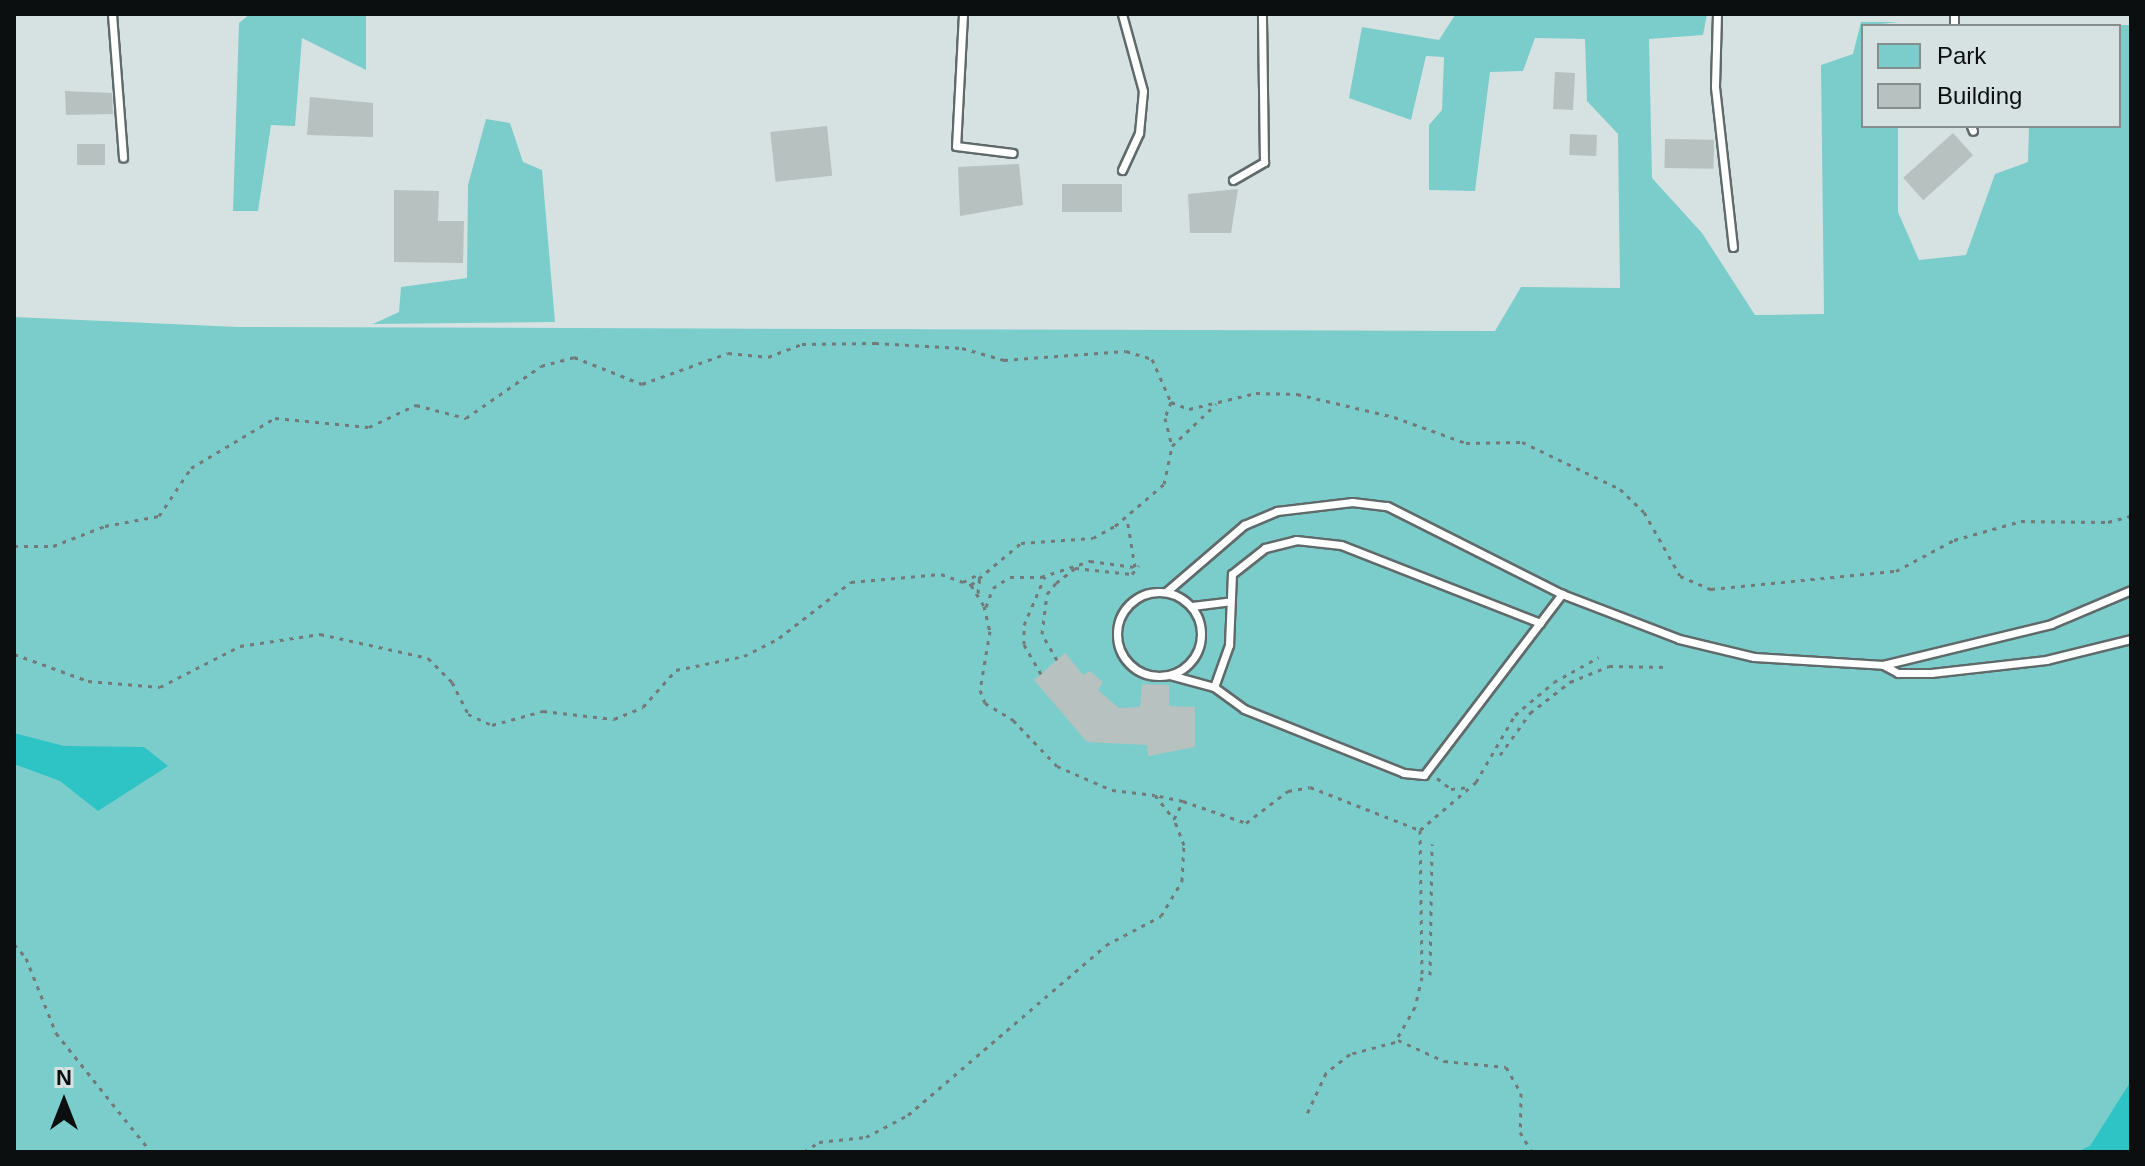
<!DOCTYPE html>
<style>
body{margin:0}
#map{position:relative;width:2145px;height:1166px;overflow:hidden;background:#d6e2e1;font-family:Arial,sans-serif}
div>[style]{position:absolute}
.green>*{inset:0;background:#7bcdcc}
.water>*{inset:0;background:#2ec3c4}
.building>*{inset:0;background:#b6c1c0;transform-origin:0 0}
.path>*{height:3px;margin-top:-1.5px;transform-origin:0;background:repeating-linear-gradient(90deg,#727a79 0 4px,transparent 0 10px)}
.roads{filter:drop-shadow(2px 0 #606a6a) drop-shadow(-2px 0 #606a6a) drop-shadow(0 2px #606a6a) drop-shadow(0 -2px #606a6a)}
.lane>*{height:7px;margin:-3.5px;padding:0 3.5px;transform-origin:3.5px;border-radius:3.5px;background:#fff}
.lane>.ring{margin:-3.5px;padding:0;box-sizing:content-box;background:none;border:7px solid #fff;border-radius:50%}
span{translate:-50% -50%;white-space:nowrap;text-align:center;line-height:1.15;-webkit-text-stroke:8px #d6e2e1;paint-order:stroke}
.frame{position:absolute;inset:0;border:16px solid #0b0f0f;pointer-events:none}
.legend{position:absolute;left:1861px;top:24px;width:260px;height:104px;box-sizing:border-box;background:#d6e2e1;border:2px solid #858e8d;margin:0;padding:10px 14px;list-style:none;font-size:24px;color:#0b0f0f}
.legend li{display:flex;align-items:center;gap:16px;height:40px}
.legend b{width:40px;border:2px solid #858e8d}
.north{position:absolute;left:24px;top:1062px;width:80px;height:80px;-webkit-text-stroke:6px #d6e2e1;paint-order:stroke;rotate:0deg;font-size:22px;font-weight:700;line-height:32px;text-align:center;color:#0b0f0f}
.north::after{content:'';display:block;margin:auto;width:28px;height:36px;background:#0b0f0f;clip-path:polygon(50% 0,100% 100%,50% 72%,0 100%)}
</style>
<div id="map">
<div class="green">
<div style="clip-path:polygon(250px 14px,366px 14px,366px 70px,302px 38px,295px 126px,271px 125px,258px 211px,233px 211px,239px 23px)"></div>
<div style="clip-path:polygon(1555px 14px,1707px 14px,1703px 35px,1649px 39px,1652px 178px,1702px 233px,1755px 315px,1824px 314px,1821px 65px,1853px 54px,1861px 22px,1899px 22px,1863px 26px,1863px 126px,1898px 126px,1898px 212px,1919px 260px,1966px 255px,1995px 174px,2028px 162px,2029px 126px,2119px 126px,2119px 26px,1970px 25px,2131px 25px,2131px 1152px,14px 1152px,14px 317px,238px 327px,1495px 331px,1521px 287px,1620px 288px,1618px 134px,1587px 101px,1585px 39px,1535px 38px,1523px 71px,1490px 72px,1475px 191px,1429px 190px,1429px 125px,1442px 110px,1444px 57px,1426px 56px,1411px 120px,1349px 98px,1362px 27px,1439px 40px,1455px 15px)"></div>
<div style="clip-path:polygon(486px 119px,510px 123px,523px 162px,542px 170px,555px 322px,373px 324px,399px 312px,401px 287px,467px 278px,468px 185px)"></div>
</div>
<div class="water">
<div style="clip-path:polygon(14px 733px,64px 746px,144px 747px,168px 766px,98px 811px,60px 781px,14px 764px)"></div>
<div style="clip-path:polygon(2131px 1081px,2131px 1152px,2077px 1152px,2090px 1146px)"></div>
</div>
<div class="building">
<div style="left:1555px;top:72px;width:20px;height:37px;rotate:3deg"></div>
<div style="clip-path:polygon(65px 91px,112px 93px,113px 114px,66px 115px)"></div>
<div style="clip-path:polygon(310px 97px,373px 103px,373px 137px,307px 135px)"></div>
<div style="left:827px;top:126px;width:50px;height:57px;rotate:84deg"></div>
<div style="left:1953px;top:133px;width:30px;height:67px;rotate:48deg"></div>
<div style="left:1570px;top:134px;width:27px;height:21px;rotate:2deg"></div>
<div style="left:1665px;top:139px;width:49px;height:29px;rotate:1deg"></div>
<div style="left:77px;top:144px;width:28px;height:21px"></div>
<div style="clip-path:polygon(1019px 164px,1023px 205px,960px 216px,958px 167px)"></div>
<div style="left:1122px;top:184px;width:28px;height:60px;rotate:90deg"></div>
<div style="clip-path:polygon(1238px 189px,1231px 233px,1190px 233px,1188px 194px)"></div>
<div style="clip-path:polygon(394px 190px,439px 191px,438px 221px,464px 221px,463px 263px,394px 262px)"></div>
<div style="clip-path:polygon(1065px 653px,1083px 675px,1090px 671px,1103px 682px,1098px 690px,1119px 708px,1140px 707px,1142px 684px,1169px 685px,1169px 706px,1195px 707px,1195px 747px,1148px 756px,1147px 745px,1087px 742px,1034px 680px)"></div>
</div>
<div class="path">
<div style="left:1171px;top:402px;width:17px;rotate:111deg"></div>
<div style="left:1165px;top:418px;width:29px;rotate:76deg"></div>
<div style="left:1172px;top:446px;width:61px;rotate:-43.7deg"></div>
<div style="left:14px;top:546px;width:39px"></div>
<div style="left:53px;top:546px;width:56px;rotate:-21deg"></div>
<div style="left:105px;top:526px;width:55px;rotate:-10.5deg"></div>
<div style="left:159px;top:516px;width:58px;rotate:-56.3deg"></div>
<div style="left:191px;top:468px;width:98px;rotate:-30.8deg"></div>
<div style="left:275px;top:418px;width:94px;rotate:5.5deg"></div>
<div style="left:369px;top:427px;width:52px;rotate:-25.1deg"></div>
<div style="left:416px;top:405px;width:52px;rotate:14.6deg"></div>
<div style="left:466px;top:418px;width:91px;rotate:-34.7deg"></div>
<div style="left:541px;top:366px;width:34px;rotate:-15deg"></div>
<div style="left:574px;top:357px;width:73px;rotate:21.7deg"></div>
<div style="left:642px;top:384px;width:91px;rotate:-19.8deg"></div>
<div style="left:728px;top:353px;width:40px;rotate:5.7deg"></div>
<div style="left:768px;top:357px;width:36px;rotate:-21deg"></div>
<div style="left:802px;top:344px;width:73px;rotate:-0.8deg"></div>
<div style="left:875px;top:343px;width:87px;rotate:3.3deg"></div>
<div style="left:962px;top:348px;width:44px;rotate:15.9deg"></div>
<div style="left:1004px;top:360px;width:122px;rotate:-4.2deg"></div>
<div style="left:1126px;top:351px;width:27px;rotate:17deg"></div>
<div style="left:1152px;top:359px;width:47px;rotate:66.2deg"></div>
<div style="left:1171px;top:402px;width:19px;rotate:21deg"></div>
<div style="left:1189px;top:409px;width:69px;rotate:-13.4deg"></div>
<div style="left:1256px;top:393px;width:41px;rotate:1.4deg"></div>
<div style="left:1297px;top:394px;width:100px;rotate:13.3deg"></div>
<div style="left:1394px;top:417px;width:77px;rotate:19.9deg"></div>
<div style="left:1466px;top:443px;width:56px;rotate:-1deg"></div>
<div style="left:1522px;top:442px;width:109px;rotate:25.6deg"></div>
<div style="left:1620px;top:489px;width:33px;rotate:44deg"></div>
<div style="left:1644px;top:512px;width:73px;rotate:60.6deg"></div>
<div style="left:1680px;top:576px;width:34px;rotate:23deg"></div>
<div style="left:1711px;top:589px;width:186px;rotate:-5.6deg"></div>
<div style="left:1896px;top:571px;width:66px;rotate:-28.1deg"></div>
<div style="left:1954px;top:540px;width:70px;rotate:-15.8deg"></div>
<div style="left:2021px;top:521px;width:87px;rotate:0.7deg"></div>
<div style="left:2108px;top:522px;width:24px;rotate:-15deg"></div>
<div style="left:963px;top:582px;width:16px;rotate:-27deg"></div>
<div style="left:971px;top:585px;width:65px;rotate:-40deg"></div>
<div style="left:1021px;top:543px;width:72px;rotate:-4deg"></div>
<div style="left:1093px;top:538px;width:25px;rotate:-29deg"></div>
<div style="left:1115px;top:526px;width:65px;rotate:-40.6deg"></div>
<div style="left:1164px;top:484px;width:39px;rotate:-78deg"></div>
<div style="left:978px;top:593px;width:20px;rotate:-84deg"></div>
<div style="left:986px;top:607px;width:20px;rotate:-70deg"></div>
<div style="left:993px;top:588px;width:20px;rotate:-33deg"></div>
<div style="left:1010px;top:577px;width:31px"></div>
<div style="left:1041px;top:577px;width:52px;rotate:-18.1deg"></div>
<div style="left:1090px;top:561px;width:45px;rotate:7.6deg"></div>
<div style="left:1135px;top:567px;width:50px;rotate:-99.3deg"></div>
<div style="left:14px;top:654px;width:79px;rotate:20deg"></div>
<div style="left:88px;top:681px;width:72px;rotate:4.8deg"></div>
<div style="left:160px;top:687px;width:90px;rotate:-27.1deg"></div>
<div style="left:240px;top:646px;width:81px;rotate:-8.5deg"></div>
<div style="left:320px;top:634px;width:111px;rotate:12.5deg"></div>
<div style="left:428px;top:658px;width:34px;rotate:45deg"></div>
<div style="left:452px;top:682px;width:36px;rotate:63deg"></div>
<div style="left:468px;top:714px;width:26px;rotate:25deg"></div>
<div style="left:492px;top:725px;width:53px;rotate:-15.4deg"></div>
<div style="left:543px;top:711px;width:71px;rotate:6.4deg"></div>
<div style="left:614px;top:719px;width:31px;rotate:-22deg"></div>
<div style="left:643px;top:707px;width:50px;rotate:-48.3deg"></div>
<div style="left:676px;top:670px;width:69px;rotate:-11.6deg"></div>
<div style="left:744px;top:656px;width:39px;rotate:-27deg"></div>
<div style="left:779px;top:638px;width:91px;rotate:-37.9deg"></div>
<div style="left:851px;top:582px;width:90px;rotate:-5.1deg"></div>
<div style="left:941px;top:574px;width:32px;rotate:20deg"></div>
<div style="left:971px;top:585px;width:25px;rotate:58deg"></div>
<div style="left:984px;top:606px;width:26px;rotate:77deg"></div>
<div style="left:990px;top:631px;width:60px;rotate:99.6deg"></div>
<div style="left:980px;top:690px;width:14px;rotate:69deg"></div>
<div style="left:985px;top:703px;width:33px;rotate:31deg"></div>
<div style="left:1013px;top:720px;width:64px;rotate:46.3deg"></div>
<div style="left:1057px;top:766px;width:60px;rotate:23.6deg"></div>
<div style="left:1112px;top:790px;width:43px;rotate:6.6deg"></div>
<div style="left:1057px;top:660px;width:30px;rotate:-120deg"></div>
<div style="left:1042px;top:634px;width:40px;rotate:-82.9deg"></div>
<div style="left:1047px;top:594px;width:14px;rotate:-51deg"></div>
<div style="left:1056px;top:583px;width:24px;rotate:-38deg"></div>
<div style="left:1075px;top:568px;width:57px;rotate:6deg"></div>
<div style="left:1132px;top:574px;width:11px;rotate:-52deg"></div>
<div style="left:1041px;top:674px;width:34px;rotate:-120deg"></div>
<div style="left:1024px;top:644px;width:19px;rotate:-90deg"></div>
<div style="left:1024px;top:625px;width:53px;rotate:-66.8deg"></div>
<div style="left:1500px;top:755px;width:52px;rotate:-54.5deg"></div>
<div style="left:1530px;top:713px;width:51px;rotate:-37.8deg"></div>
<div style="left:1570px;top:682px;width:42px;rotate:-22.3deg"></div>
<div style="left:1609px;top:666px;width:60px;rotate:1deg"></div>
<div style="left:1437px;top:778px;width:18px;rotate:38deg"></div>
<div style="left:1451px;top:789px;width:18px;rotate:-6deg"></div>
<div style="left:1183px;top:801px;width:67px;rotate:19.2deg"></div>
<div style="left:1246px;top:823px;width:53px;rotate:-37.3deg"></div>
<div style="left:1288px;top:791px;width:22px;rotate:-10deg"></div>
<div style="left:1310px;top:787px;width:118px;rotate:21.4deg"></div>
<div style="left:1420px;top:830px;width:147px;rotate:89.2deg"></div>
<div style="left:1422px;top:977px;width:31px;rotate:103deg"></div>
<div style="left:1415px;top:1007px;width:40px;rotate:119.7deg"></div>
<div style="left:1395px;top:1042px;width:47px;rotate:165.1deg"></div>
<div style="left:1350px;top:1054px;width:31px;rotate:142deg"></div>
<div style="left:1326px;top:1073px;width:50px;rotate:115deg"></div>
<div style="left:1420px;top:830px;width:74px;rotate:-40.6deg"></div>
<div style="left:1476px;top:782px;width:78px;rotate:-59.8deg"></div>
<div style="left:1515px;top:715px;width:51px;rotate:-40.2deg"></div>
<div style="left:1554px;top:682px;width:51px;rotate:-29.1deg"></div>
<div style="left:14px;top:944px;width:18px;rotate:49deg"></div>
<div style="left:26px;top:958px;width:81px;rotate:68.2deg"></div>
<div style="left:56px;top:1033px;width:152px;rotate:51.4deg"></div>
<div style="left:1430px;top:975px;width:131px;rotate:-89.1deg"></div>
<div style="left:1398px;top:1040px;width:51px;rotate:24.5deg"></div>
<div style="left:1444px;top:1061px;width:62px;rotate:5.5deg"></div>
<div style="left:1506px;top:1067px;width:30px;rotate:60deg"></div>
<div style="left:1521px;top:1093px;width:39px;rotate:91deg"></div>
<div style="left:1520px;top:1132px;width:23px;rotate:59deg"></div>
<div style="left:804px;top:1152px;width:18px;rotate:-34deg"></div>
<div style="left:819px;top:1142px;width:47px;rotate:-6.1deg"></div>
<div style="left:866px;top:1137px;width:47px;rotate:-27.6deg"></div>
<div style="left:908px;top:1115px;width:261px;rotate:-40.6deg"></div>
<div style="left:1106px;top:945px;width:62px;rotate:-27.8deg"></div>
<div style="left:1161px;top:916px;width:41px;rotate:-59deg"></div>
<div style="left:1182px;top:881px;width:36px;rotate:-87deg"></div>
<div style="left:1184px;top:845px;width:28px;rotate:-111deg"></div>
<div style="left:1174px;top:819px;width:20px;rotate:-63deg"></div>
<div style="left:1183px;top:801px;width:29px;rotate:-168deg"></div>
<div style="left:1155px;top:795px;width:31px;rotate:52deg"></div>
</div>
<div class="roads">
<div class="lane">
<div style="left:112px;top:14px;width:144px;rotate:85.6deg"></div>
<div style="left:963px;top:14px;width:132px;rotate:93deg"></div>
<div style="left:956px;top:146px;width:57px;rotate:7deg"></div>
<div style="left:1717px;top:14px;width:73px;rotate:91.6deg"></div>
<div style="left:1715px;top:87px;width:161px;rotate:83.6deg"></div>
<div style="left:1954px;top:26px;width:12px;rotate:-90deg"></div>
<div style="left:1971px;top:126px;width:5px;rotate:68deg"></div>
<div style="left:1122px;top:170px;width:41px;rotate:-65.3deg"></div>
<div style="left:1139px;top:133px;width:42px;rotate:-84.6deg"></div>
<div style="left:1143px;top:91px;width:80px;rotate:-105.3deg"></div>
<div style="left:1233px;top:180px;width:36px;rotate:-30deg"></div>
<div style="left:1264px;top:162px;width:148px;rotate:-90.8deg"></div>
<div class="ring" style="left:1117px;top:592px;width:77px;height:77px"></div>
<div style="left:1166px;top:592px;width:103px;rotate:-40.7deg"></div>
<div style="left:1244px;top:525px;width:36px;rotate:-23deg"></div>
<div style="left:1277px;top:511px;width:76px;rotate:-6.8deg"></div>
<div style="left:1352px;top:502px;width:35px;rotate:7deg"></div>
<div style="left:1387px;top:506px;width:196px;rotate:26.7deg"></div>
<div style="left:1562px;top:594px;width:125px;rotate:21deg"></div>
<div style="left:1679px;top:639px;width:77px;rotate:13.5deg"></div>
<div style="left:1754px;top:657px;width:129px;rotate:3.5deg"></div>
<div style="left:1883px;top:665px;width:173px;rotate:-13.7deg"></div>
<div style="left:2051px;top:624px;width:87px;rotate:-23deg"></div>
<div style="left:1192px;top:606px;width:34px;rotate:-7deg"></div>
<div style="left:1883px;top:665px;width:17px;rotate:28deg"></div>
<div style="left:1898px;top:673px;width:33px"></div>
<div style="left:1931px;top:673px;width:116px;rotate:-6.4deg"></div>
<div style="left:2046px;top:660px;width:88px;rotate:-13.9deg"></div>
<div style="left:1170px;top:675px;width:46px;rotate:15.3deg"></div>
<div style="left:1214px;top:687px;width:37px;rotate:36deg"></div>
<div style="left:1244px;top:709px;width:172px;rotate:21.8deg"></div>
<div style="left:1404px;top:773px;width:20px;rotate:6deg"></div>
<div style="left:1424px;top:775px;width:228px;rotate:-52.7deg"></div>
<div style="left:1214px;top:687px;width:45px;rotate:-70.3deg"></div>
<div style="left:1229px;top:645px;width:71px;rotate:-87.6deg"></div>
<div style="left:1232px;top:574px;width:42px;rotate:-38.2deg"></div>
<div style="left:1265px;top:548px;width:32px;rotate:-14deg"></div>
<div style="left:1296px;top:540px;width:45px;rotate:6.3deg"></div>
<div style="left:1341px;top:545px;width:214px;rotate:21.4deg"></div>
</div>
</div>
<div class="frame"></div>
<ul class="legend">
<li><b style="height:22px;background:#7bcdcc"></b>Park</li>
<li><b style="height:22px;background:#b6c1c0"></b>Building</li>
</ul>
<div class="north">N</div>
</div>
